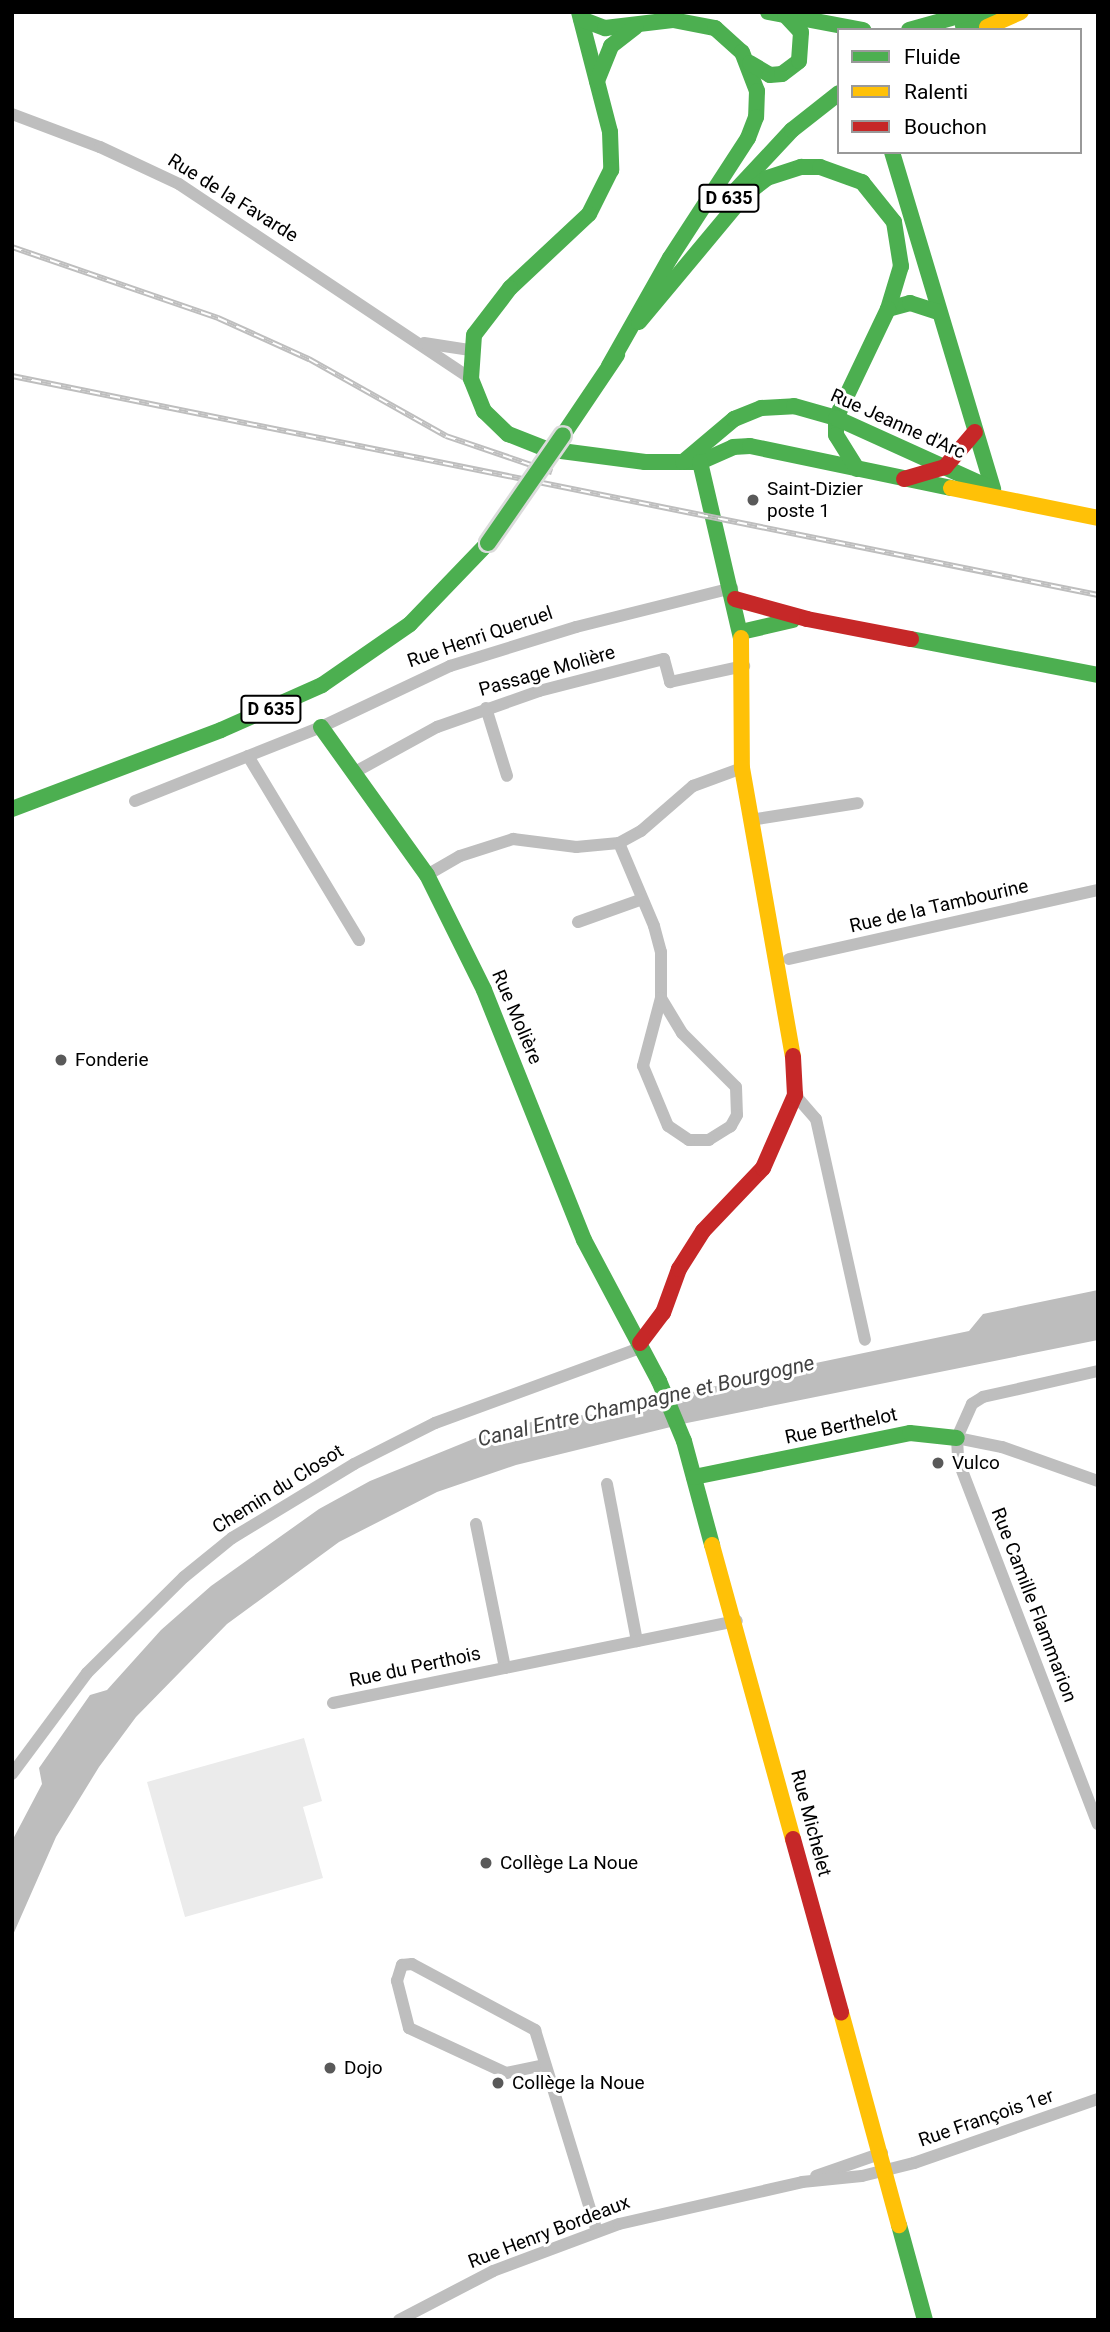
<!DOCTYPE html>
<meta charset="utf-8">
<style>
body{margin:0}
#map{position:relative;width:1110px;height:2332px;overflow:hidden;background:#fff;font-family:Roboto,sans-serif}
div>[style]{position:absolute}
.green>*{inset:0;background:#ebebeb}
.water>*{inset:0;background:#bdbdbd}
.street>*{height:12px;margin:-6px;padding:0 6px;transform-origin:6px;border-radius:6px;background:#bebebe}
.fast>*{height:16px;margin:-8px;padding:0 8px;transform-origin:8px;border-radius:8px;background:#4caf50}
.slow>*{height:16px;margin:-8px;padding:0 8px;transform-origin:8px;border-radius:8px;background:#ffc107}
.jam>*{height:16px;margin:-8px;padding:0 8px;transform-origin:8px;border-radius:8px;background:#c62828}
.rail>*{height:6px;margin-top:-3px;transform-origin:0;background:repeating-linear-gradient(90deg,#fff 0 10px,#bebebe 0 20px);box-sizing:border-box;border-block:2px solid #bebebe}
.bridges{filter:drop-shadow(2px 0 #dbdbdb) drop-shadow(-2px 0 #dbdbdb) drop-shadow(0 2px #dbdbdb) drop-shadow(0 -2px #dbdbdb)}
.fast-bridge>*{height:16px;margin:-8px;padding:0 8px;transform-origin:8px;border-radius:8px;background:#4caf50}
.dots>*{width:19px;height:19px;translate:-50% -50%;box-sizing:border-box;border:4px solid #fff;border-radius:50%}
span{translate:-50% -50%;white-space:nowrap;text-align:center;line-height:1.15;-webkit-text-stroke:6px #fff;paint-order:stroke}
.shield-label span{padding:2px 5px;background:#fff;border:2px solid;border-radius:5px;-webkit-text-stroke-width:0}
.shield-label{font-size:18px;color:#000;font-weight:700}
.street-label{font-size:19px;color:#000}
.poi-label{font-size:19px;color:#000}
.left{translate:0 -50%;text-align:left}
.water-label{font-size:21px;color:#424242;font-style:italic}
.frame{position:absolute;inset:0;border:14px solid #000;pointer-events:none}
.legend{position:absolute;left:837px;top:28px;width:245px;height:126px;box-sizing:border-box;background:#fff;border:2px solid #999;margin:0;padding:9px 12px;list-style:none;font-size:21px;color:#000}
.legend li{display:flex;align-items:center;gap:14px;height:35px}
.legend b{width:35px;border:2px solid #999}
</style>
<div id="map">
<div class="green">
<div style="clip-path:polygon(304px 1738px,322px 1801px,303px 1807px,323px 1878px,185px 1917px,147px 1782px)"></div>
</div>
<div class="water">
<div style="clip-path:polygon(1098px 1290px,1098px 1340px,687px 1423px,516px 1465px,437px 1492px,339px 1542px,227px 1624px,136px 1717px,99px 1767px,56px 1837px,12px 1937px,12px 1841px,42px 1784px,39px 1768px,90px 1695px,107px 1690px,161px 1630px,211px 1586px,319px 1509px,370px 1481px,488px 1433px,547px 1418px,611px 1413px,759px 1375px,969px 1331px,983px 1314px)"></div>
</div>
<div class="street">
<div style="left:12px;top:114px;width:94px;rotate:20.6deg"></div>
<div style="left:100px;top:147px;width:87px;rotate:25.1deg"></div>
<div style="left:179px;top:184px;width:351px;rotate:33.7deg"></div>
<div style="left:424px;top:343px;width:47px;rotate:8.7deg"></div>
<div style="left:486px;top:708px;width:71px;rotate:72.8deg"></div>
<div style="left:248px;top:756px;width:215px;rotate:58.9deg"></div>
<div style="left:355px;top:772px;width:94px;rotate:-28.8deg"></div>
<div style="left:437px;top:727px;width:108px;rotate:-19.4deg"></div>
<div style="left:539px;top:691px;width:129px;rotate:-14.4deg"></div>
<div style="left:664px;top:659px;width:24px;rotate:75deg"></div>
<div style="left:670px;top:682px;width:76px;rotate:-12.2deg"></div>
<div style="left:135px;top:801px;width:200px;rotate:-21.7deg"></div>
<div style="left:321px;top:727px;width:143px;rotate:-25.3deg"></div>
<div style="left:450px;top:666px;width:132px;rotate:-17.2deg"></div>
<div style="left:576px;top:627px;width:161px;rotate:-14deg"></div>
<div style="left:750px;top:820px;width:109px;rotate:-8.9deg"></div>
<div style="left:619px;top:843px;width:90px;rotate:67.1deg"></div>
<div style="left:654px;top:926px;width:27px;rotate:75deg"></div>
<div style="left:661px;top:952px;width:46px;rotate:90deg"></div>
<div style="left:661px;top:998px;width:41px;rotate:59deg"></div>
<div style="left:682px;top:1033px;width:76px;rotate:45deg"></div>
<div style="left:736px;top:1087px;width:28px;rotate:88deg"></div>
<div style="left:737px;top:1115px;width:13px;rotate:119deg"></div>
<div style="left:731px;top:1126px;width:26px;rotate:148deg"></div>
<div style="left:709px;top:1140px;width:20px;rotate:180deg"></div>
<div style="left:689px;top:1140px;width:25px;rotate:-146deg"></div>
<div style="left:668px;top:1126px;width:65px;rotate:-112.6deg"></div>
<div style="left:643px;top:1066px;width:70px;rotate:-75.2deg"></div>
<div style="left:427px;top:875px;width:38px;rotate:-30deg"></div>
<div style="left:460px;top:856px;width:56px;rotate:-17.8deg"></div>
<div style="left:513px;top:839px;width:64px;rotate:7.2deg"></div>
<div style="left:576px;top:847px;width:43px;rotate:-5.3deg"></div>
<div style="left:619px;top:843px;width:25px;rotate:-29deg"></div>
<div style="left:641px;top:831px;width:69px;rotate:-40.9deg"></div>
<div style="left:693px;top:786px;width:52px;rotate:-20.2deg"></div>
<div style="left:578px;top:922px;width:66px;rotate:-19.5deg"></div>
<div style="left:789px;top:959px;width:317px;rotate:-12.6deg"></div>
<div style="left:795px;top:1095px;width:32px;rotate:49deg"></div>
<div style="left:816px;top:1119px;width:226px;rotate:77.5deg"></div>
<div style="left:1098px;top:1371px;width:118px;rotate:167.3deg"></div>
<div style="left:983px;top:1397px;width:13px;rotate:148deg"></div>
<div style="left:972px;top:1404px;width:37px;rotate:114deg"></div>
<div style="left:957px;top:1438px;width:22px;rotate:87deg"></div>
<div style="left:958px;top:1460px;width:390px;rotate:69deg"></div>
<div style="left:957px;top:1438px;width:46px;rotate:11.3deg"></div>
<div style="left:1002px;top:1447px;width:102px;rotate:19.5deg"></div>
<div style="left:607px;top:1484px;width:160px;rotate:79.2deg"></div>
<div style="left:476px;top:1524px;width:147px;rotate:78.6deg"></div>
<div style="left:333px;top:1703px;width:412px;rotate:-11.5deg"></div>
<div style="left:12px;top:1774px;width:126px;rotate:-53.4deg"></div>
<div style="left:87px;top:1673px;width:136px;rotate:-44.7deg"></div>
<div style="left:184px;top:1577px;width:62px;rotate:-39.1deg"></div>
<div style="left:232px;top:1538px;width:143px;rotate:-31.2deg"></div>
<div style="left:354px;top:1464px;width:91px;rotate:-26.8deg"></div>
<div style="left:435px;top:1423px;width:212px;rotate:-20.1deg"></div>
<div style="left:634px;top:1350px;width:9px;rotate:-49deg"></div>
<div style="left:544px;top:2065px;width:39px;rotate:168deg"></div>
<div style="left:506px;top:2073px;width:107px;rotate:-155.1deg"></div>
<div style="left:409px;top:2028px;width:49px;rotate:-104.3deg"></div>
<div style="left:397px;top:1981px;width:17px;rotate:-73deg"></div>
<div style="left:402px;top:1965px;width:10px;rotate:-6deg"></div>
<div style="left:412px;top:1964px;width:140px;rotate:28.2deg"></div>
<div style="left:535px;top:2030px;width:210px;rotate:72.9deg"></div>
<div style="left:816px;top:2176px;width:70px;rotate:-19.2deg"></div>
<div style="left:399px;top:2320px;width:106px;rotate:-27.5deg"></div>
<div style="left:493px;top:2271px;width:134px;rotate:-20.5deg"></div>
<div style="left:619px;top:2224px;width:188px;rotate:-12.9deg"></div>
<div style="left:802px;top:2182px;width:60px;rotate:-5.7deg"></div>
<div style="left:862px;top:2176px;width:54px;rotate:-14deg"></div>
<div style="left:914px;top:2163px;width:195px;rotate:-19.2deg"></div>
</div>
<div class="fast">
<div style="left:579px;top:12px;width:124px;rotate:75.5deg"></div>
<div style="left:610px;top:132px;width:38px;rotate:88deg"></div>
<div style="left:611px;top:170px;width:49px;rotate:116.6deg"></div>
<div style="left:589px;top:214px;width:108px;rotate:136.9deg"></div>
<div style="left:510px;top:288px;width:59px;rotate:127.5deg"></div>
<div style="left:474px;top:335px;width:44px;rotate:93.9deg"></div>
<div style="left:471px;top:379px;width:35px;rotate:68deg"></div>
<div style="left:484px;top:411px;width:33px;rotate:44deg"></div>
<div style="left:508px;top:434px;width:41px;rotate:21.5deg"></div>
<div style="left:546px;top:449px;width:100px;rotate:7.5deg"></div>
<div style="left:645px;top:462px;width:55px"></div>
<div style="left:700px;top:462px;width:36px;rotate:-24deg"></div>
<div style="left:733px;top:447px;width:17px;rotate:-3deg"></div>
<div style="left:750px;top:446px;width:205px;rotate:11.8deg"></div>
<div style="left:768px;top:12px;width:97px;rotate:10.7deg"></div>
<div style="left:581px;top:19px;width:26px;rotate:21deg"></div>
<div style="left:605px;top:28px;width:68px;rotate:-6.7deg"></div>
<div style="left:673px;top:20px;width:43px;rotate:10.8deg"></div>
<div style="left:715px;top:28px;width:36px;rotate:42deg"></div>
<div style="left:742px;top:52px;width:42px;rotate:69deg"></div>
<div style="left:757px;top:91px;width:26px;rotate:92deg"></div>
<div style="left:756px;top:117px;width:22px;rotate:111deg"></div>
<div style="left:748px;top:138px;width:143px;rotate:123deg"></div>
<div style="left:670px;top:258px;width:124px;rotate:119.5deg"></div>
<div style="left:963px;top:26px;width:38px;rotate:-22deg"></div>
<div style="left:909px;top:30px;width:66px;rotate:-15.7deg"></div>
<div style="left:750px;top:63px;width:23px;rotate:31deg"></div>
<div style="left:770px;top:75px;width:12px;rotate:-5deg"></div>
<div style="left:782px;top:74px;width:21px;rotate:-37deg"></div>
<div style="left:799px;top:61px;width:29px;rotate:-86deg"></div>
<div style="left:801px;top:32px;width:23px;rotate:-133deg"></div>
<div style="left:597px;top:81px;width:38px;rotate:-68deg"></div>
<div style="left:611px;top:46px;width:31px;rotate:-38deg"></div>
<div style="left:892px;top:152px;width:352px;rotate:73.3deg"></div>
<div style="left:736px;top:190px;width:82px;rotate:-47deg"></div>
<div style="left:792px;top:130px;width:60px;rotate:-38.2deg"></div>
<div style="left:888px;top:309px;width:23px;rotate:-15deg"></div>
<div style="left:910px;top:303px;width:29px;rotate:18deg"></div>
<div style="left:639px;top:322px;width:164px;rotate:-50.2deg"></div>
<div style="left:744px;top:196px;width:29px;rotate:-38deg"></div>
<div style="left:767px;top:178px;width:36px;rotate:-18deg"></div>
<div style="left:801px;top:167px;width:19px"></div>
<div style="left:820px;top:167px;width:45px;rotate:19.7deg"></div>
<div style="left:862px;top:182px;width:51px;rotate:51.3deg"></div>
<div style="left:894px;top:222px;width:45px;rotate:81deg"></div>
<div style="left:901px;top:266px;width:45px;rotate:106.8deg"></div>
<div style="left:888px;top:309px;width:121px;rotate:115.5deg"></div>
<div style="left:836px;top:418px;width:17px;rotate:90deg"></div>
<div style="left:836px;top:435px;width:40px;rotate:58deg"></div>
<div style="left:563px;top:435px;width:97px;rotate:-56deg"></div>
<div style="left:683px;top:462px;width:67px;rotate:-40.1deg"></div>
<div style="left:734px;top:419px;width:29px;rotate:-22deg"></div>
<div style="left:761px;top:408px;width:33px;rotate:-3deg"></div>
<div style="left:794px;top:406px;width:44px;rotate:15.9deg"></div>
<div style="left:836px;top:418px;width:169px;rotate:24.4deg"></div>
<div style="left:700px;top:462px;width:181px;rotate:76.9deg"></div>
<div style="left:741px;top:632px;width:53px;rotate:-13deg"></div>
<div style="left:911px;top:639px;width:190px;rotate:10.9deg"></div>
<div style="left:321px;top:727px;width:182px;rotate:54.4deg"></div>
<div style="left:427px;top:875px;width:128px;rotate:63.6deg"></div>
<div style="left:484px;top:990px;width:269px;rotate:68.2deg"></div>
<div style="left:584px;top:1240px;width:160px;rotate:62deg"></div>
<div style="left:659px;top:1381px;width:65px;rotate:67.4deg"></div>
<div style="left:684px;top:1441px;width:108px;rotate:74.9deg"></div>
<div style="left:12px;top:809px;width:223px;rotate:-20.7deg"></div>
<div style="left:221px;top:730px;width:111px;rotate:-24deg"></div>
<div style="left:322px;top:685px;width:107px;rotate:-34.7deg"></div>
<div style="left:410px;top:624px;width:112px;rotate:-46.1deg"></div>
<div style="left:694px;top:1477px;width:220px;rotate:-11.5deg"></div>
<div style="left:910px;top:1433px;width:47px;rotate:6.1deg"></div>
<div style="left:899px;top:2225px;width:98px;rotate:74.7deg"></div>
</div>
<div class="slow">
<div style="left:987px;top:27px;width:37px;rotate:-24deg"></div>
<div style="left:951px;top:488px;width:150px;rotate:11.5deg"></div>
<div style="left:741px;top:638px;width:130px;rotate:89.6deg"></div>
<div style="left:742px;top:768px;width:292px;rotate:80deg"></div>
<div style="left:712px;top:1545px;width:305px;rotate:74.6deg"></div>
<div style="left:841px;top:2012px;width:221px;rotate:74.8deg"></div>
</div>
<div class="jam">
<div style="left:904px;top:479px;width:43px;rotate:-16.3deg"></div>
<div style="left:945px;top:467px;width:46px;rotate:-49.4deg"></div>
<div style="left:735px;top:599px;width:75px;rotate:15.5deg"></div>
<div style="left:807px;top:619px;width:106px;rotate:10.9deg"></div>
<div style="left:640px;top:1343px;width:38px;rotate:-53deg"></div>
<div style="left:663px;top:1313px;width:47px;rotate:-70deg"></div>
<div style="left:679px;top:1269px;width:45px;rotate:-57.7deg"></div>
<div style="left:703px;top:1231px;width:87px;rotate:-46.4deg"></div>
<div style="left:763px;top:1168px;width:80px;rotate:-66.3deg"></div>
<div style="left:795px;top:1095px;width:39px;rotate:-93deg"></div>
<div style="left:793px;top:1839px;width:180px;rotate:74.5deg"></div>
</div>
<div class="rail">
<div style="left:12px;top:247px;width:218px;rotate:19deg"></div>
<div style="left:218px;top:318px;width:100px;rotate:24.3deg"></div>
<div style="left:309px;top:359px;width:157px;rotate:29.3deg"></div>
<div style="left:446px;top:436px;width:112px;rotate:18.8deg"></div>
<div style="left:12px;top:376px;width:1108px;rotate:11.4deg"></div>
</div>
<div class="bridges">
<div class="fast-bridge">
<div style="left:488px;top:543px;width:131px;rotate:-55.2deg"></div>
</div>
</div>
<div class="dots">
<div style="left:753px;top:500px;background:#595959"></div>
<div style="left:61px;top:1060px;background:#595959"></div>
<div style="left:938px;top:1463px;background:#595959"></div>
<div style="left:486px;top:1863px;background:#595959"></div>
<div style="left:330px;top:2068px;background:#595959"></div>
<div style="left:498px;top:2083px;background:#595959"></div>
</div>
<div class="shield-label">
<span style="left:729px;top:198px">D 635</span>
<span style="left:271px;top:709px">D 635</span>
</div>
<div class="street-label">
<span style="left:233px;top:198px;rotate:32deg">Rue de la Favarde</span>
<span style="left:898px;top:424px;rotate:24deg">Rue Jeanne d'Arc</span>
<span style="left:480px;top:637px;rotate:-19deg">Rue Henri Queruel</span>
<span style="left:547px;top:671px;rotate:-16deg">Passage Molière</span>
<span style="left:939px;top:906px;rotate:-13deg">Rue de la Tambourine</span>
<span style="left:517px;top:1017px;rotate:67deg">Rue Molière</span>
<span style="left:841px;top:1426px;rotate:-12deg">Rue Berthelot</span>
<span style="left:278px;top:1489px;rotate:-32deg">Chemin du Closot</span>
<span style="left:1034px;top:1605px;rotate:69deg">Rue Camille Flammarion</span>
<span style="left:415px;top:1667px;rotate:-12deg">Rue du Perthois</span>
<span style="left:811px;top:1823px;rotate:75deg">Rue Michelet</span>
<span style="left:986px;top:2118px;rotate:-19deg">Rue François 1er</span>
<span style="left:549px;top:2232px;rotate:-21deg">Rue Henry Bordeaux</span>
</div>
<div class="poi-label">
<span class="left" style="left:767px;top:500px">Saint-Dizier<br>poste 1</span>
<span class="left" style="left:75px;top:1060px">Fonderie</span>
<span class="left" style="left:952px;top:1463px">Vulco</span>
<span class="left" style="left:500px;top:1863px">Collège La Noue</span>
<span class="left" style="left:344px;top:2068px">Dojo</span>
<span class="left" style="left:512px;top:2083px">Collège la Noue</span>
</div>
<div class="water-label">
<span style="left:646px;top:1401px;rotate:-13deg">Canal Entre Champagne et Bourgogne</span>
</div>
<div class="frame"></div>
<ul class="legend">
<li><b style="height:9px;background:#4caf50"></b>Fluide</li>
<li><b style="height:9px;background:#ffc107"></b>Ralenti</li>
<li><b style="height:9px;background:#c62828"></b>Bouchon</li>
</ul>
</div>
